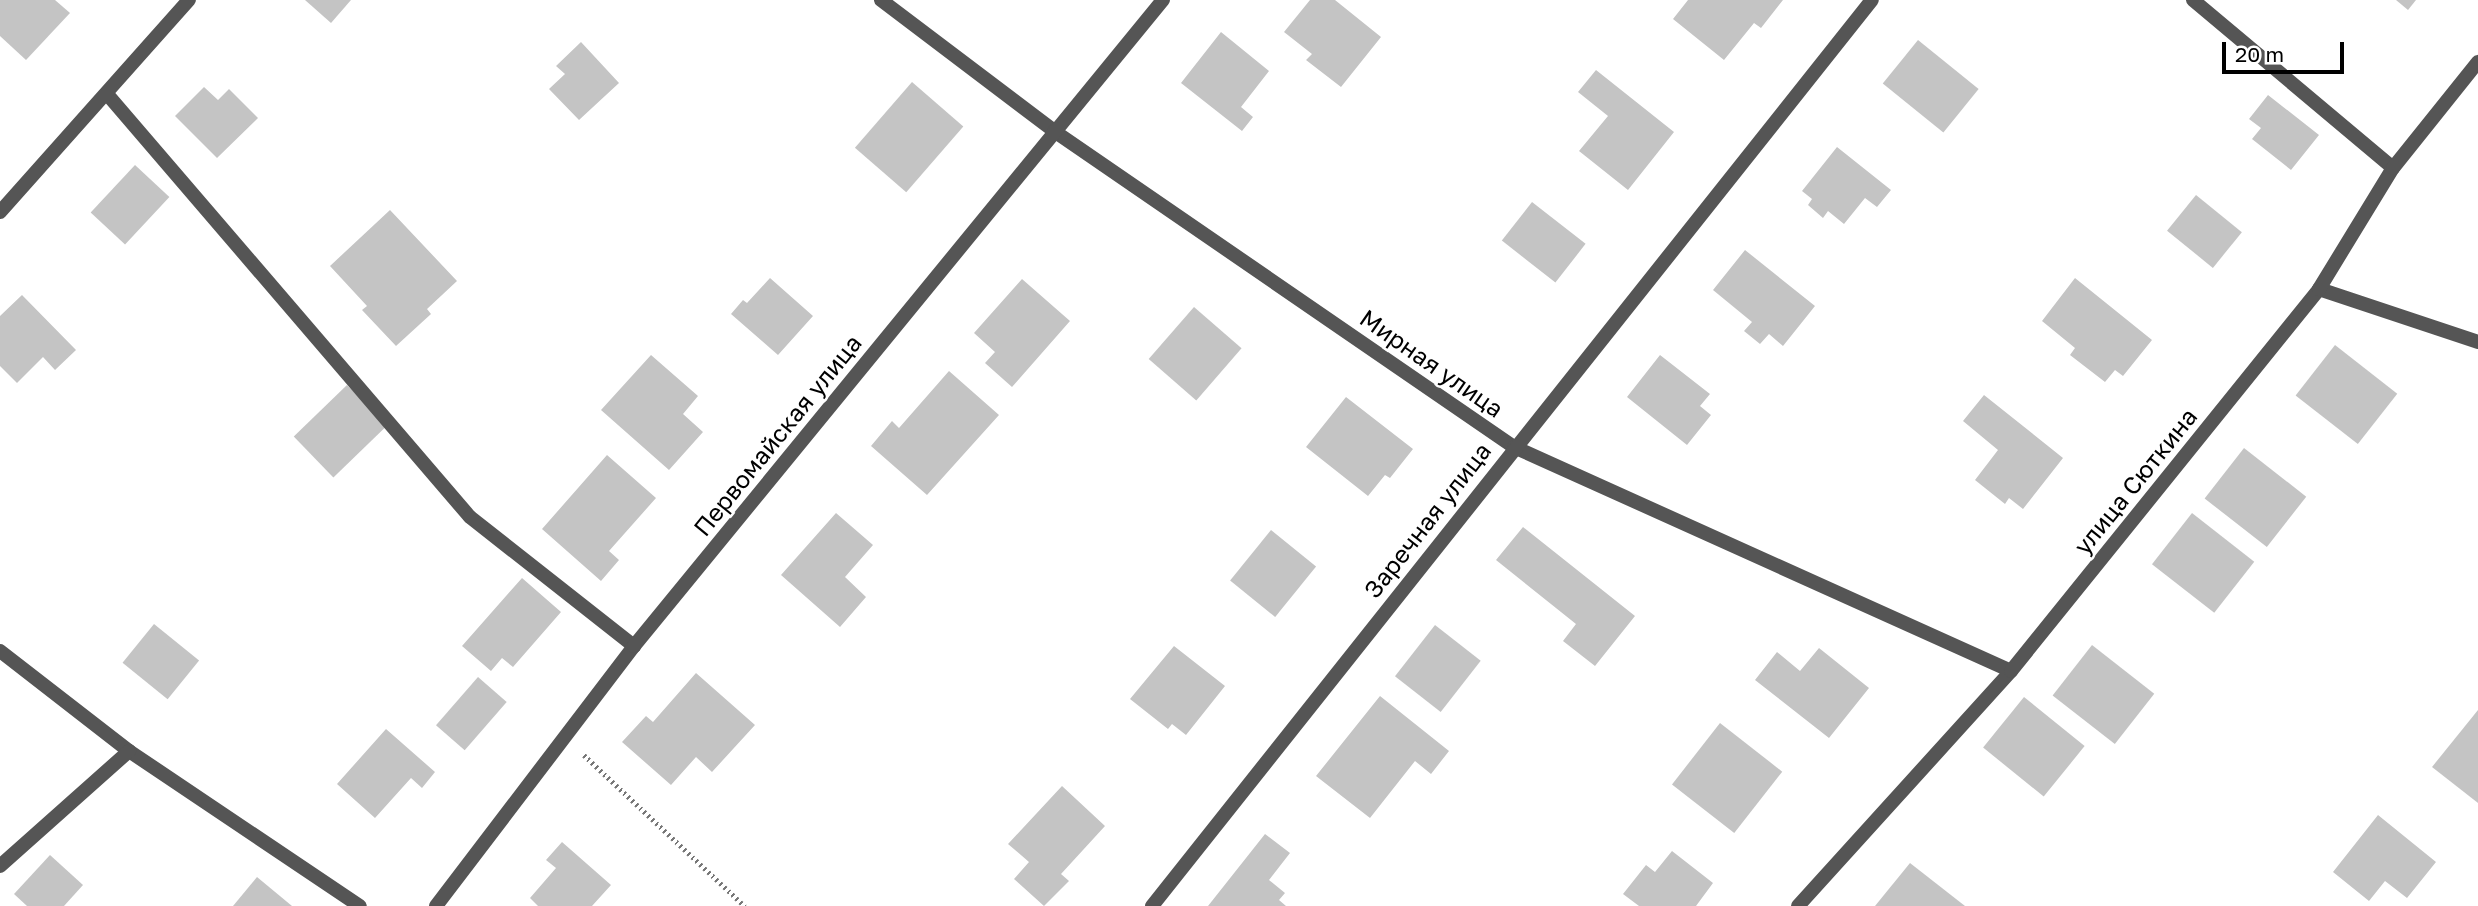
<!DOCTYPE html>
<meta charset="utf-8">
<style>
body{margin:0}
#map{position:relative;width:2478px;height:906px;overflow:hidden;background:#fff;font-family:"Golos Text",sans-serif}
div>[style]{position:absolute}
.building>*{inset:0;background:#c4c4c4;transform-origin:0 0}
.path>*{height:4.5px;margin-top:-2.25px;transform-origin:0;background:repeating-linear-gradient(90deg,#777 0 2px,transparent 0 5.5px)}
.minor>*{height:14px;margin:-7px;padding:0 7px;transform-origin:7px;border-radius:7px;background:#555}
span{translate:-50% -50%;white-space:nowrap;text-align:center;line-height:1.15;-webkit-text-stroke:5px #fff;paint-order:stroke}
.street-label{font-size:24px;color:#000}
.scale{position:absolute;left:2222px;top:42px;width:122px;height:32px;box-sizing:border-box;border:4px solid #000;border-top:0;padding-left:9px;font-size:21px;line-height:24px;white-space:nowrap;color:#000;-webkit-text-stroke:5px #fff;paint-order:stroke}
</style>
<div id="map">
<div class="building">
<div style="clip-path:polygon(0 0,55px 0,70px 13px,26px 60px,0 36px)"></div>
<div style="clip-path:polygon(305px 0,351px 0,331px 23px)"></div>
<div style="clip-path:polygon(1310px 0,1335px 0,1381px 37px,1341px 87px,1306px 60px,1312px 54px,1284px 32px)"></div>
<div style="clip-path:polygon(1688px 0,1783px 0,1761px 28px,1754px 23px,1724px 60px,1673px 19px)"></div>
<div style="clip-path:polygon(2396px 0,2416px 0,2408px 10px)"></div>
<div style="clip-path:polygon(1221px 32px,1269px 71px,1241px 107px,1253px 117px,1242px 131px,1181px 83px)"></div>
<div style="left:1918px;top:40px;width:78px;height:56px;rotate:39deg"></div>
<div style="clip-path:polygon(581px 42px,619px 83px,579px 120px,549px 89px,565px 74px,556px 66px)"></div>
<div style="clip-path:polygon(1596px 70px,1674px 132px,1628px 190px,1579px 151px,1608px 116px,1578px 92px)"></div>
<div style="left:912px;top:82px;width:68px;height:87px;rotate:41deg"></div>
<div style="clip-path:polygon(204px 87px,218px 100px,229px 89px,258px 118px,217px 158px,175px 116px)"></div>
<div style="clip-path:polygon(2268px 95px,2319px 135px,2291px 170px,2252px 139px,2261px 128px,2249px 119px)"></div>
<div style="clip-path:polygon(1837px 147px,1891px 190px,1877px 207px,1865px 198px,1844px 224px,1828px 211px,1823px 218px,1808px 205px,1812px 199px,1802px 191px)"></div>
<div style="left:135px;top:165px;width:47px;height:65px;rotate:43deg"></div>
<div style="left:2196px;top:195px;width:59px;height:46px;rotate:39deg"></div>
<div style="left:1532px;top:202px;width:68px;height:49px;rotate:38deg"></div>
<div style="clip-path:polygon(390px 210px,457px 281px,427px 309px,431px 314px,396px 346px,362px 310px,367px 306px,330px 266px)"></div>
<div style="clip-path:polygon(1745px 250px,1815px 306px,1783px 346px,1769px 334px,1760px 344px,1744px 331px,1752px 322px,1713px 290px)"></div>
<div style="clip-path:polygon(770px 278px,813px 316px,778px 355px,731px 314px,743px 300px,747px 303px)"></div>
<div style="clip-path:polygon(2075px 278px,2152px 340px,2123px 376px,2115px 370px,2105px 382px,2070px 355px,2075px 348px,2042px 321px)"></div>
<div style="clip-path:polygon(1022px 279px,1070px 321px,1012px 387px,985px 363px,995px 352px,974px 333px)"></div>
<div style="clip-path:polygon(22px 295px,76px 350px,55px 370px,43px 357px,17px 383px,0 366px,0 316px)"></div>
<div style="left:1194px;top:307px;width:63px;height:69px;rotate:41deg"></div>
<div style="left:2335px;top:345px;width:79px;height:64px;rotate:38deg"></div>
<div style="clip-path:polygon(651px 355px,698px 396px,683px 414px,703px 432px,669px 470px,601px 410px)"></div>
<div style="clip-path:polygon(1660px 355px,1710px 394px,1700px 406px,1711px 415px,1687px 445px,1627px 397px)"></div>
<div style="clip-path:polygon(949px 371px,999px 415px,927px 495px,871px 446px,892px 421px,899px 428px)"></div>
<div style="left:347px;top:385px;width:57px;height:74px;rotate:46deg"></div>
<div style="clip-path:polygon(1984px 395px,2063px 458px,2023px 509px,2009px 498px,2005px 504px,1975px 480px,1998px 450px,1963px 421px)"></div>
<div style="clip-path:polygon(1346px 397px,1413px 449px,1390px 478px,1385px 475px,1368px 496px,1306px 447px)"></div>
<div style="left:2244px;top:448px;width:79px;height:64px;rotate:38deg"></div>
<div style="clip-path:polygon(607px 455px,656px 498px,609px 551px,619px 560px,601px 581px,542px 529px)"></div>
<div style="clip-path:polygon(836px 513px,873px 545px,845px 577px,866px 597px,840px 627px,781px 575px)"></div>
<div style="left:2192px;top:513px;width:79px;height:65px;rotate:38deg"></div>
<div style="clip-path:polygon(1523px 527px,1635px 616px,1595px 666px,1563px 641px,1576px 624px,1496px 560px)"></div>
<div style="left:1271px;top:530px;width:58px;height:65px;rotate:39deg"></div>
<div style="clip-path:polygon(522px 578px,561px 612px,513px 667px,502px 658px,491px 671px,462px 646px)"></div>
<div style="left:154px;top:624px;width:58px;height:50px;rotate:39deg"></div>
<div style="left:1435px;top:625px;width:58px;height:65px;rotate:38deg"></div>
<div style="left:2092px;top:645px;width:79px;height:64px;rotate:38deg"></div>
<div style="clip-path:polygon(1174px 646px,1225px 686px,1186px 735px,1172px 724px,1168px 729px,1130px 699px)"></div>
<div style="clip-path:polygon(1819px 648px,1869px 688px,1829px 738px,1755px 680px,1777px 652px,1800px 671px)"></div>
<div style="clip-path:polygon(696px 673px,755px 725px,712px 772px,696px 757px,671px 785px,622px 742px,646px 716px,653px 722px)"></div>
<div style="left:478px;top:677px;width:38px;height:64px;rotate:41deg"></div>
<div style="clip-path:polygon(1380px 696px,1449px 751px,1431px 774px,1415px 761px,1370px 818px,1316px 776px)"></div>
<div style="left:2024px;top:697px;width:78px;height:65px;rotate:39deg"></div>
<div style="clip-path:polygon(2478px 710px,2478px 803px,2432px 767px)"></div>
<div style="left:1720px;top:723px;width:79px;height:78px;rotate:38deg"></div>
<div style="clip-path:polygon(386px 729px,435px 772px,422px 788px,411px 778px,375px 818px,337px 784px)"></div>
<div style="clip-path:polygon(1062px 786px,1105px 826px,1061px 874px,1069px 881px,1044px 906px,1014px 879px,1029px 862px,1008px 844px)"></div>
<div style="clip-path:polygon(2378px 815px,2436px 862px,2407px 898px,2385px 881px,2369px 901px,2333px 872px)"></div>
<div style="clip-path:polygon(1265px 834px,1290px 853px,1269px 880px,1285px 893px,1279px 900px,1286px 906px,1208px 906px)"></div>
<div style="clip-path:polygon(562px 842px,611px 885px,592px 906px,538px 906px,530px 898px,556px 868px,546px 860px)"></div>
<div style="clip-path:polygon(1672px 851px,1713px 883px,1696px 906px,1639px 906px,1623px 894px,1646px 865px,1655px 872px)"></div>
<div style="clip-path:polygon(50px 855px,83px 885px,64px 906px,27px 906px,14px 894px)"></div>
<div style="clip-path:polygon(1910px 863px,1965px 906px,1875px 906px)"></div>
<div style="clip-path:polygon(257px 877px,292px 906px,233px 906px)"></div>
</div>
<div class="path">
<div style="left:584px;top:755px;width:221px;rotate:43.2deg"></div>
</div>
<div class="minor">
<div style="left:881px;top:0;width:217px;rotate:37.1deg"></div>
<div style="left:1054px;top:131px;width:558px;rotate:34.49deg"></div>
<div style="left:1514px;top:447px;width:545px;rotate:24.26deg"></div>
<div style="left:2193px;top:0;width:261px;rotate:40deg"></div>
<div style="left:107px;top:94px;width:557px;rotate:49.37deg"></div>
<div style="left:470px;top:517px;width:209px;rotate:38.2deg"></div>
<div style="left:0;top:212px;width:284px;rotate:-48.3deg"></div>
<div style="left:2319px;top:289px;width:168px;rotate:18.4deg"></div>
<div style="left:0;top:651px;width:163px;rotate:37.8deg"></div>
<div style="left:129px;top:751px;width:278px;rotate:33.9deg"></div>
<div style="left:0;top:866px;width:173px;rotate:-41.7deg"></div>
<div style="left:436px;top:906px;width:327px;rotate:-52.7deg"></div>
<div style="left:634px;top:646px;width:835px;rotate:-50.69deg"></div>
<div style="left:1152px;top:906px;width:1157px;rotate:-51.53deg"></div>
<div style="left:1798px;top:906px;width:317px;rotate:-47.8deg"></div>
<div style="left:2011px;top:671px;width:491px;rotate:-51.1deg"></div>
<div style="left:2319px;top:289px;width:142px;rotate:-58.6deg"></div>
<div style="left:2393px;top:168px;width:136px;rotate:-51.3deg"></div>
</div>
<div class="street-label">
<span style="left:1432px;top:363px;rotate:35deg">Мирная улица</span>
<span style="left:777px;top:435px;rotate:-51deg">Первомайская улица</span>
<span style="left:2135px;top:481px;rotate:-51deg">улица Сюткина</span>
<span style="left:1427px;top:520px;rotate:-52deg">Заречная улица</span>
</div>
<div class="scale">20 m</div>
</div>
